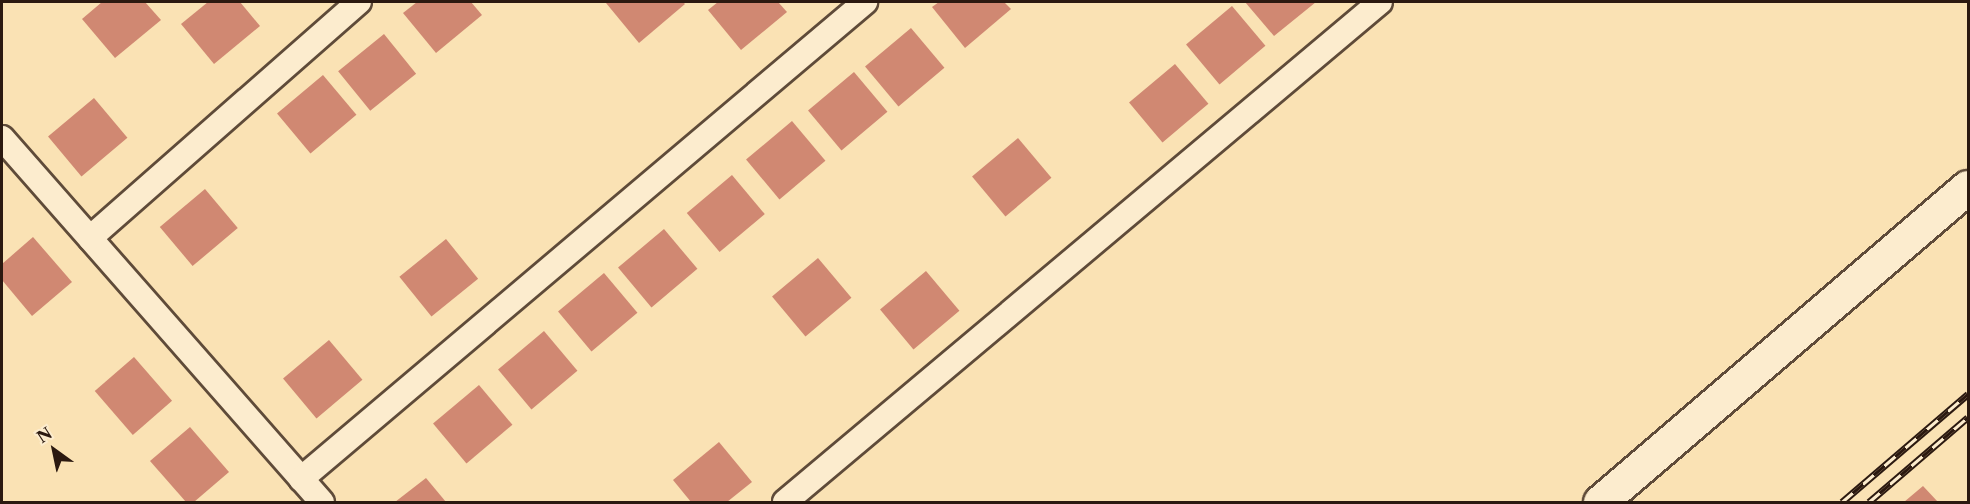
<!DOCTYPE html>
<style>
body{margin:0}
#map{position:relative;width:1970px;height:504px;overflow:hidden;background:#fae2b4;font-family:"Libre Caslon Text",serif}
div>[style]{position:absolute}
.building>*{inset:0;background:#d08872;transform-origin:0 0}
.roads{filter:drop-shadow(2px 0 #5f4b39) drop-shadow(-2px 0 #5f4b39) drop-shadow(0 2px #5f4b39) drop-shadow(0 -2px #5f4b39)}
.street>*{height:24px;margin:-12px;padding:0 12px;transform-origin:12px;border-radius:12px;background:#fcecce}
.secondary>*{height:33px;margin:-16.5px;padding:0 16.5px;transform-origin:16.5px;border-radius:16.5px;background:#fcecce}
.rail>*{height:7px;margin-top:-3.5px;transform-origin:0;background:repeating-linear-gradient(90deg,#fcecce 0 14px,#2b1910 0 28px);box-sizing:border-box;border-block:2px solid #2b1910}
span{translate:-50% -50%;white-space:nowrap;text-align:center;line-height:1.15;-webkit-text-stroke:6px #fcecce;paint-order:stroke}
.frame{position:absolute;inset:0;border:3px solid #2b1910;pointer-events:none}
.north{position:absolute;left:24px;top:420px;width:60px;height:60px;-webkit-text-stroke:4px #fcecce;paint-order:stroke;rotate:327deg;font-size:16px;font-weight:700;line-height:24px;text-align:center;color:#2b1910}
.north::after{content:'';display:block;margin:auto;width:21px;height:27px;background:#2b1910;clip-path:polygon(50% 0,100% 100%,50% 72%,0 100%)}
</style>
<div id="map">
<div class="building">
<div style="clip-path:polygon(102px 2px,145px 2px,161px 20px,115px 58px,82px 19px)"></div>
<div style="clip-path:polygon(208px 2px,240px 2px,260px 26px,214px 64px,181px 24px)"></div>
<div style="clip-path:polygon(417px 2px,471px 2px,482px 15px,436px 53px,403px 13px)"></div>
<div style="clip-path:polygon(683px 2px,685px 4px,639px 43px,606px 3px)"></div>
<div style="clip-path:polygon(718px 2px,778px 2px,787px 12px,741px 50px,708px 10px)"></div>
<div style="clip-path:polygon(939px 2px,1004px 2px,1011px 9px,965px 48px,932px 7px)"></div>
<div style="clip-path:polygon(1245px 2px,1316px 2px,1274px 36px)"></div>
<div style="left:1232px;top:6px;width:52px;height:60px;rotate:50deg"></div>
<div style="left:911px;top:28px;width:52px;height:60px;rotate:50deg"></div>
<div style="left:384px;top:34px;width:51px;height:59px;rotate:51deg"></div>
<div style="left:1175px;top:64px;width:52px;height:60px;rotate:50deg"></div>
<div style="left:854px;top:72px;width:52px;height:60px;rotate:50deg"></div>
<div style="left:323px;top:75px;width:52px;height:60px;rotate:50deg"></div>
<div style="left:94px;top:98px;width:52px;height:60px;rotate:50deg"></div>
<div style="left:792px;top:121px;width:52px;height:60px;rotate:50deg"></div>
<div style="left:1018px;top:138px;width:52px;height:60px;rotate:50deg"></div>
<div style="left:732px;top:175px;width:51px;height:59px;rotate:50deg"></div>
<div style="left:205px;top:189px;width:51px;height:59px;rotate:50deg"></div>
<div style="left:664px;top:229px;width:52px;height:60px;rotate:50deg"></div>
<div style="clip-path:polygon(33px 237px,72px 282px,32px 316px,2px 280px,2px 264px)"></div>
<div style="left:446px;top:239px;width:51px;height:60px;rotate:51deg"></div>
<div style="left:818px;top:258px;width:52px;height:60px;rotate:50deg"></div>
<div style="left:926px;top:271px;width:52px;height:60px;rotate:50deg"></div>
<div style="left:604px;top:273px;width:52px;height:60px;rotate:50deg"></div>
<div style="left:544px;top:331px;width:52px;height:60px;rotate:50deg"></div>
<div style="left:329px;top:340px;width:52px;height:60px;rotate:50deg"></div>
<div style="left:134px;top:357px;width:58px;height:52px;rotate:49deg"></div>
<div style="left:479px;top:385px;width:52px;height:60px;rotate:50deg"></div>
<div style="clip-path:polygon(190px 427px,229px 472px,194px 502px,186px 502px,150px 461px)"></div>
<div style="clip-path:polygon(719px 442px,752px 482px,727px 502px,691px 502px,673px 480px)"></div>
<div style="clip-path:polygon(426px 478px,446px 502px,395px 502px)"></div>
<div style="clip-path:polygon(1923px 486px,1938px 502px,1904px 502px)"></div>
</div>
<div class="roads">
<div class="street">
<div style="left:2px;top:138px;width:485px;rotate:48.7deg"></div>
<div style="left:90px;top:238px;width:358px;rotate:-41.3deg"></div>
<div style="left:301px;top:479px;width:739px;rotate:-40.22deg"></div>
<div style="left:785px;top:502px;width:777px;rotate:-40.04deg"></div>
</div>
<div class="secondary">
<div style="left:1600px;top:502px;width:484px;rotate:-40.6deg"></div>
</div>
</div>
<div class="rail">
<div style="left:1842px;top:502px;width:166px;rotate:-40.6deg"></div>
<div style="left:1869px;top:502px;width:130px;rotate:-40.6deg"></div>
</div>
<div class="frame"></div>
<div class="north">N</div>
</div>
